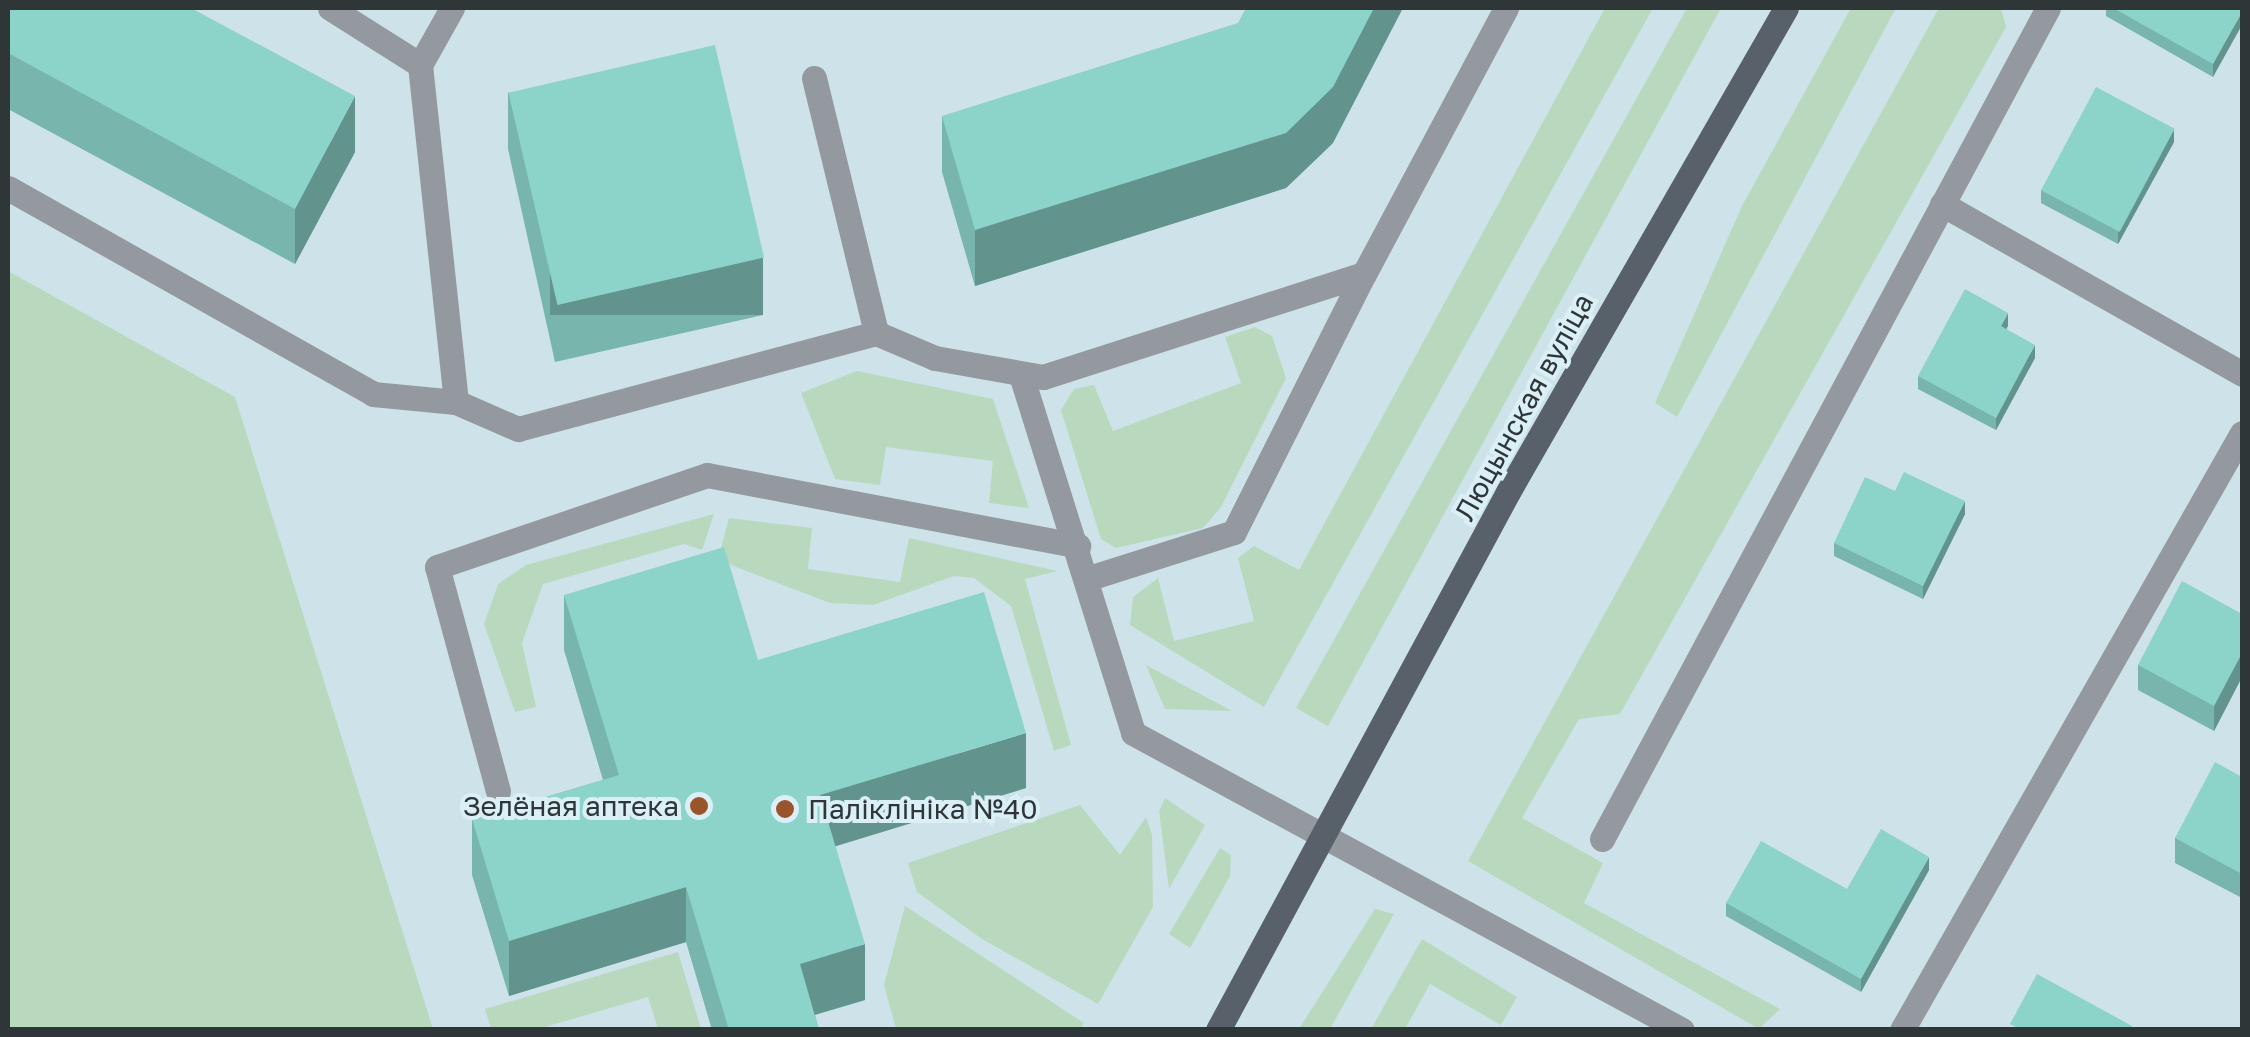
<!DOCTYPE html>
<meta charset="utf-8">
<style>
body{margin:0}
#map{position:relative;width:2250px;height:1037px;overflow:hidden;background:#cee2e9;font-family:"Golos Text",sans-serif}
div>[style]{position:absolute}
.green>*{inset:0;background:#b9d9bf}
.minor>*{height:25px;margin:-12.5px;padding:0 12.5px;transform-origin:12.5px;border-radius:12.5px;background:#94999f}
.major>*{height:25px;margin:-12.5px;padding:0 12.5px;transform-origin:12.5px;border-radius:12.5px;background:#58606a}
.wall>*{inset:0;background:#78b5ad}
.shaded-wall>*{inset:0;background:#62948d;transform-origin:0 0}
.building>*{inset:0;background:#8cd3c9;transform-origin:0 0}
.dots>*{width:28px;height:28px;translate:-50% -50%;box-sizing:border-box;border:5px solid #dbeff6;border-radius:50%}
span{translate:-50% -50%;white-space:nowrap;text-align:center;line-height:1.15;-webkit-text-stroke:8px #dbeff6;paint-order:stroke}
.street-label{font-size:28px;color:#2e3638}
.poi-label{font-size:28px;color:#2e3638}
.right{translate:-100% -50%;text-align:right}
.left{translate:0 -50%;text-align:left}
.frame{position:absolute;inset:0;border:10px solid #2e3638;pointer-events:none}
</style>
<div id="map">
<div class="green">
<div style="clip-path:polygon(1605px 8px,1653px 8px,1264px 707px,1130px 625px,1133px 597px,1158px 578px,1174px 641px,1254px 621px,1238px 558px,1254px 546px,1299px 570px)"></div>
<div style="clip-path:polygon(1687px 8px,1721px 8px,1328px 726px,1296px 708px)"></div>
<div style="clip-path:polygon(1851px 8px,1896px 8px,1677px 417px,1655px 403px,1742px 206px)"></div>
<div style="clip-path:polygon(1939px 8px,2001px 8px,2006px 27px,1620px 714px,1579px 719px,1522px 818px,1603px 863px,1584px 903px,1780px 1009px,1759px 1029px,1468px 861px)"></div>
<div style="clip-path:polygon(8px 271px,235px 397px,433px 1029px,8px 1029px)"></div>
<div style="clip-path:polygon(1255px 327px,1272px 336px,1286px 378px,1221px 507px,1203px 528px,1116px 548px,1101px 539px,1061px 410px,1074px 389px,1094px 385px,1113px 431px,1241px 383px,1225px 337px)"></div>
<div style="clip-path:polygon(857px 371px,993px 399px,1029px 508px,989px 503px,993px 461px,886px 447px,880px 485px,835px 479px,801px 393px)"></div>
<div style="clip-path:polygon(714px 514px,702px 550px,684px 544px,543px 584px,522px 643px,536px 707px,515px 712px,484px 624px,498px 584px,526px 565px)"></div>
<div style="clip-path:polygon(729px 518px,812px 528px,808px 569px,900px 582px,909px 538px,1057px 571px,1025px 579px,1071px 745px,1054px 751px,1011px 606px,974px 578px,954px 576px,873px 605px,830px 603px,718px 560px)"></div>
<div style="clip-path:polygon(1146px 665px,1232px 711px,1165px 709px)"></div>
<div style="clip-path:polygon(1165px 798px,1205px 825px,1169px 889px,1159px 811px)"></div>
<div style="clip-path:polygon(1080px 805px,1120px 855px,1146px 817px,1152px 835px,1153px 907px,1098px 1004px,982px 939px,917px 892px,908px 863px)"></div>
<div style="clip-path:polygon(1220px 848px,1231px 855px,1230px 876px,1190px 948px,1169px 934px)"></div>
<div style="clip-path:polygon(905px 906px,1084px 1023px,1080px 1029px,896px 1029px,884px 985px)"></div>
<div style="clip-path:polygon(1375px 909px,1394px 914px,1330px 1029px,1299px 1029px)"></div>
<div style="clip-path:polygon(1422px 939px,1517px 997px,1501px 1025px,1430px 984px,1405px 1029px,1371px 1029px)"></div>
<div style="clip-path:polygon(678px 952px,701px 1029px,658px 1029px,648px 997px,538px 1029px,491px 1029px,485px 1009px)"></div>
</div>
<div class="minor">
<div style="left:330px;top:8px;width:107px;rotate:32.3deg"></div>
<div style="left:452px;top:8px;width:65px;rotate:119.3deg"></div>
<div style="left:420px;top:65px;width:339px;rotate:83.9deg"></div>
<div style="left:814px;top:78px;width:262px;rotate:76.3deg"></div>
<div style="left:8px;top:188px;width:419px;rotate:29.4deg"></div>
<div style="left:373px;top:394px;width:83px;rotate:5.5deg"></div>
<div style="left:456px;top:402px;width:68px;rotate:23.5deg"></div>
<div style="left:518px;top:429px;width:371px;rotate:-15deg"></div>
<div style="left:876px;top:333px;width:64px;rotate:23deg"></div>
<div style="left:935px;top:358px;width:110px;rotate:10deg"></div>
<div style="left:1043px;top:377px;width:337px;rotate:-17.8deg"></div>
<div style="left:1364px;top:274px;width:302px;rotate:-61.9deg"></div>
<div style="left:1942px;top:204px;width:345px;rotate:29.5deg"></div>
<div style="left:1022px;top:378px;width:372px;rotate:72.6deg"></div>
<div style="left:1133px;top:733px;width:624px;rotate:28.41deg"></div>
<div style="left:1086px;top:579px;width:155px;rotate:-17.6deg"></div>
<div style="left:1234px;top:532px;width:289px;rotate:-63.3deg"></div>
<div style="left:498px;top:791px;width:232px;rotate:-105.2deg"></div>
<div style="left:437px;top:567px;width:285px;rotate:-18.8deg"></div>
<div style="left:707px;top:475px;width:378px;rotate:10.8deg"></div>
<div style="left:1602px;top:839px;width:943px;rotate:-61.78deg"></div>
<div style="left:1902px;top:1030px;width:687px;rotate:-60.34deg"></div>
</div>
<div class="major">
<div style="left:1218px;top:1030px;width:611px;rotate:-61.67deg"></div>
<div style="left:1508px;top:492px;width:558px;rotate:-60.13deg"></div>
</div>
<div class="wall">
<div style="clip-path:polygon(8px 8px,355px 152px,295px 264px,8px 109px)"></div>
<div style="clip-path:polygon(2106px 8px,2242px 8px,2213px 77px,2106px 16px)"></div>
<div style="clip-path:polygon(508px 92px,763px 315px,555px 362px,508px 149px)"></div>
<div style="clip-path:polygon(942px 116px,1333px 143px,1286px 188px,975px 286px,942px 172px)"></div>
<div style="clip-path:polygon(2174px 142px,2118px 244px,2041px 203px,2041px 190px)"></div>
<div style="clip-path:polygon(2008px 326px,2006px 329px,2035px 358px,1996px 430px,1918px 389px,1918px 376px)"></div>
<div style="clip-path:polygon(1895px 491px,1965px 514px,1923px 599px,1834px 556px,1834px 543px)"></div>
<div style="clip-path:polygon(564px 595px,758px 660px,1026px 788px,835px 846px,865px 1000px,815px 1015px,819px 1030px,712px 1030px,686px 942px,509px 996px,472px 875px,472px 819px,603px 780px,564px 650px)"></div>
<div style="clip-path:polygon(2242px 614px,2242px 677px,2214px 731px,2138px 690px,2138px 665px)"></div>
<div style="clip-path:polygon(2242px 777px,2242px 898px,2175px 863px,2175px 838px)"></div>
<div style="clip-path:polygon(1929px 870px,1861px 992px,1726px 916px,1726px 903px,1847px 889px)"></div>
</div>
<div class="shaded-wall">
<div style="clip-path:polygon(1374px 8px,1403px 8px,1333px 143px,1286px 188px,975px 286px,975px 230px)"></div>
<div style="clip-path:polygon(2242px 12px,2242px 25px,2213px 77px,2213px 64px)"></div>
<div style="clip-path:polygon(355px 96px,355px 152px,295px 264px,295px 209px)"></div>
<div style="clip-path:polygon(2174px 129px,2174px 142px,2118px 244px,2118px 231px)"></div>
<div style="left:763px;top:258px;width:57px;height:213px;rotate:90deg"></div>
<div style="clip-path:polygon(2008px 313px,2008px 326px,2001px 339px,2001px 326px)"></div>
<div style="clip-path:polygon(2035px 345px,2035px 358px,1996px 430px,1996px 418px)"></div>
<div style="clip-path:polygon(1965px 501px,1965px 514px,1923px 599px,1923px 586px)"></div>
<div style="clip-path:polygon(2242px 653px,2242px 677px,2214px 731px,2214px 706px)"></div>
<div style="clip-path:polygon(1026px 733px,1026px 788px,820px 851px,820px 795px)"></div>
<div style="clip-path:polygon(1929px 857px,1929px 870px,1861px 992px,1861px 979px)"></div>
<div style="clip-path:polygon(686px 887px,686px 942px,509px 996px,509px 941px)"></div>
<div style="clip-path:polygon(865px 944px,865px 1000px,800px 1019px,800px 964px)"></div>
</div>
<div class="building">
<div style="clip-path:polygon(8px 8px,191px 8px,355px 96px,295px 209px,8px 53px)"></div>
<div style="clip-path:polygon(1246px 8px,1374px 8px,1333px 87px,1286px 133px,975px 230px,942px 116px,1238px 23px)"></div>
<div style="clip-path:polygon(2113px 8px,2242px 8px,2242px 12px,2213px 64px)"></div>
<div style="left:715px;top:45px;width:218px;height:212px;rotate:77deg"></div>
<div style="left:2096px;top:87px;width:89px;height:117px;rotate:28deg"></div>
<div style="clip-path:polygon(1965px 289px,2008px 313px,2001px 326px,2035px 345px,1996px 418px,1918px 376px)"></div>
<div style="clip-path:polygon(1904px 472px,1965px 501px,1923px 586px,1834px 543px,1865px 477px,1895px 491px)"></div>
<div style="clip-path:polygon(724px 547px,758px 660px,984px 592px,1026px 733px,820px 795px,865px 944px,800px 964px,819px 1030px,729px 1030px,686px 887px,509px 941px,472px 819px,619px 775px,564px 595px)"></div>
<div style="clip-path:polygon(2182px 581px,2242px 614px,2242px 653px,2214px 706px,2138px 665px)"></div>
<div style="clip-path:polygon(2215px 762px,2242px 777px,2242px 874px,2175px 838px)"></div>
<div style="clip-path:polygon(1881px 829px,1929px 857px,1861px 979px,1726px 903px,1761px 841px,1847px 889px)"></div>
<div style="clip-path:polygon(2037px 974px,2132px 1026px,2130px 1030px,2022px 1030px,2010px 1024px)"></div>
</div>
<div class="dots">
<div style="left:699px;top:806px;background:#9a542c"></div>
<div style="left:785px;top:809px;background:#9a542c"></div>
</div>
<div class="street-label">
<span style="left:1524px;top:407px;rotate:-61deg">Люцынская вуліца</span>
</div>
<div class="poi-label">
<span class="right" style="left:679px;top:806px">Зелёная аптека</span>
<span class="left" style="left:808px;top:809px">Паліклініка №40</span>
</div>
<div class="frame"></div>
</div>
